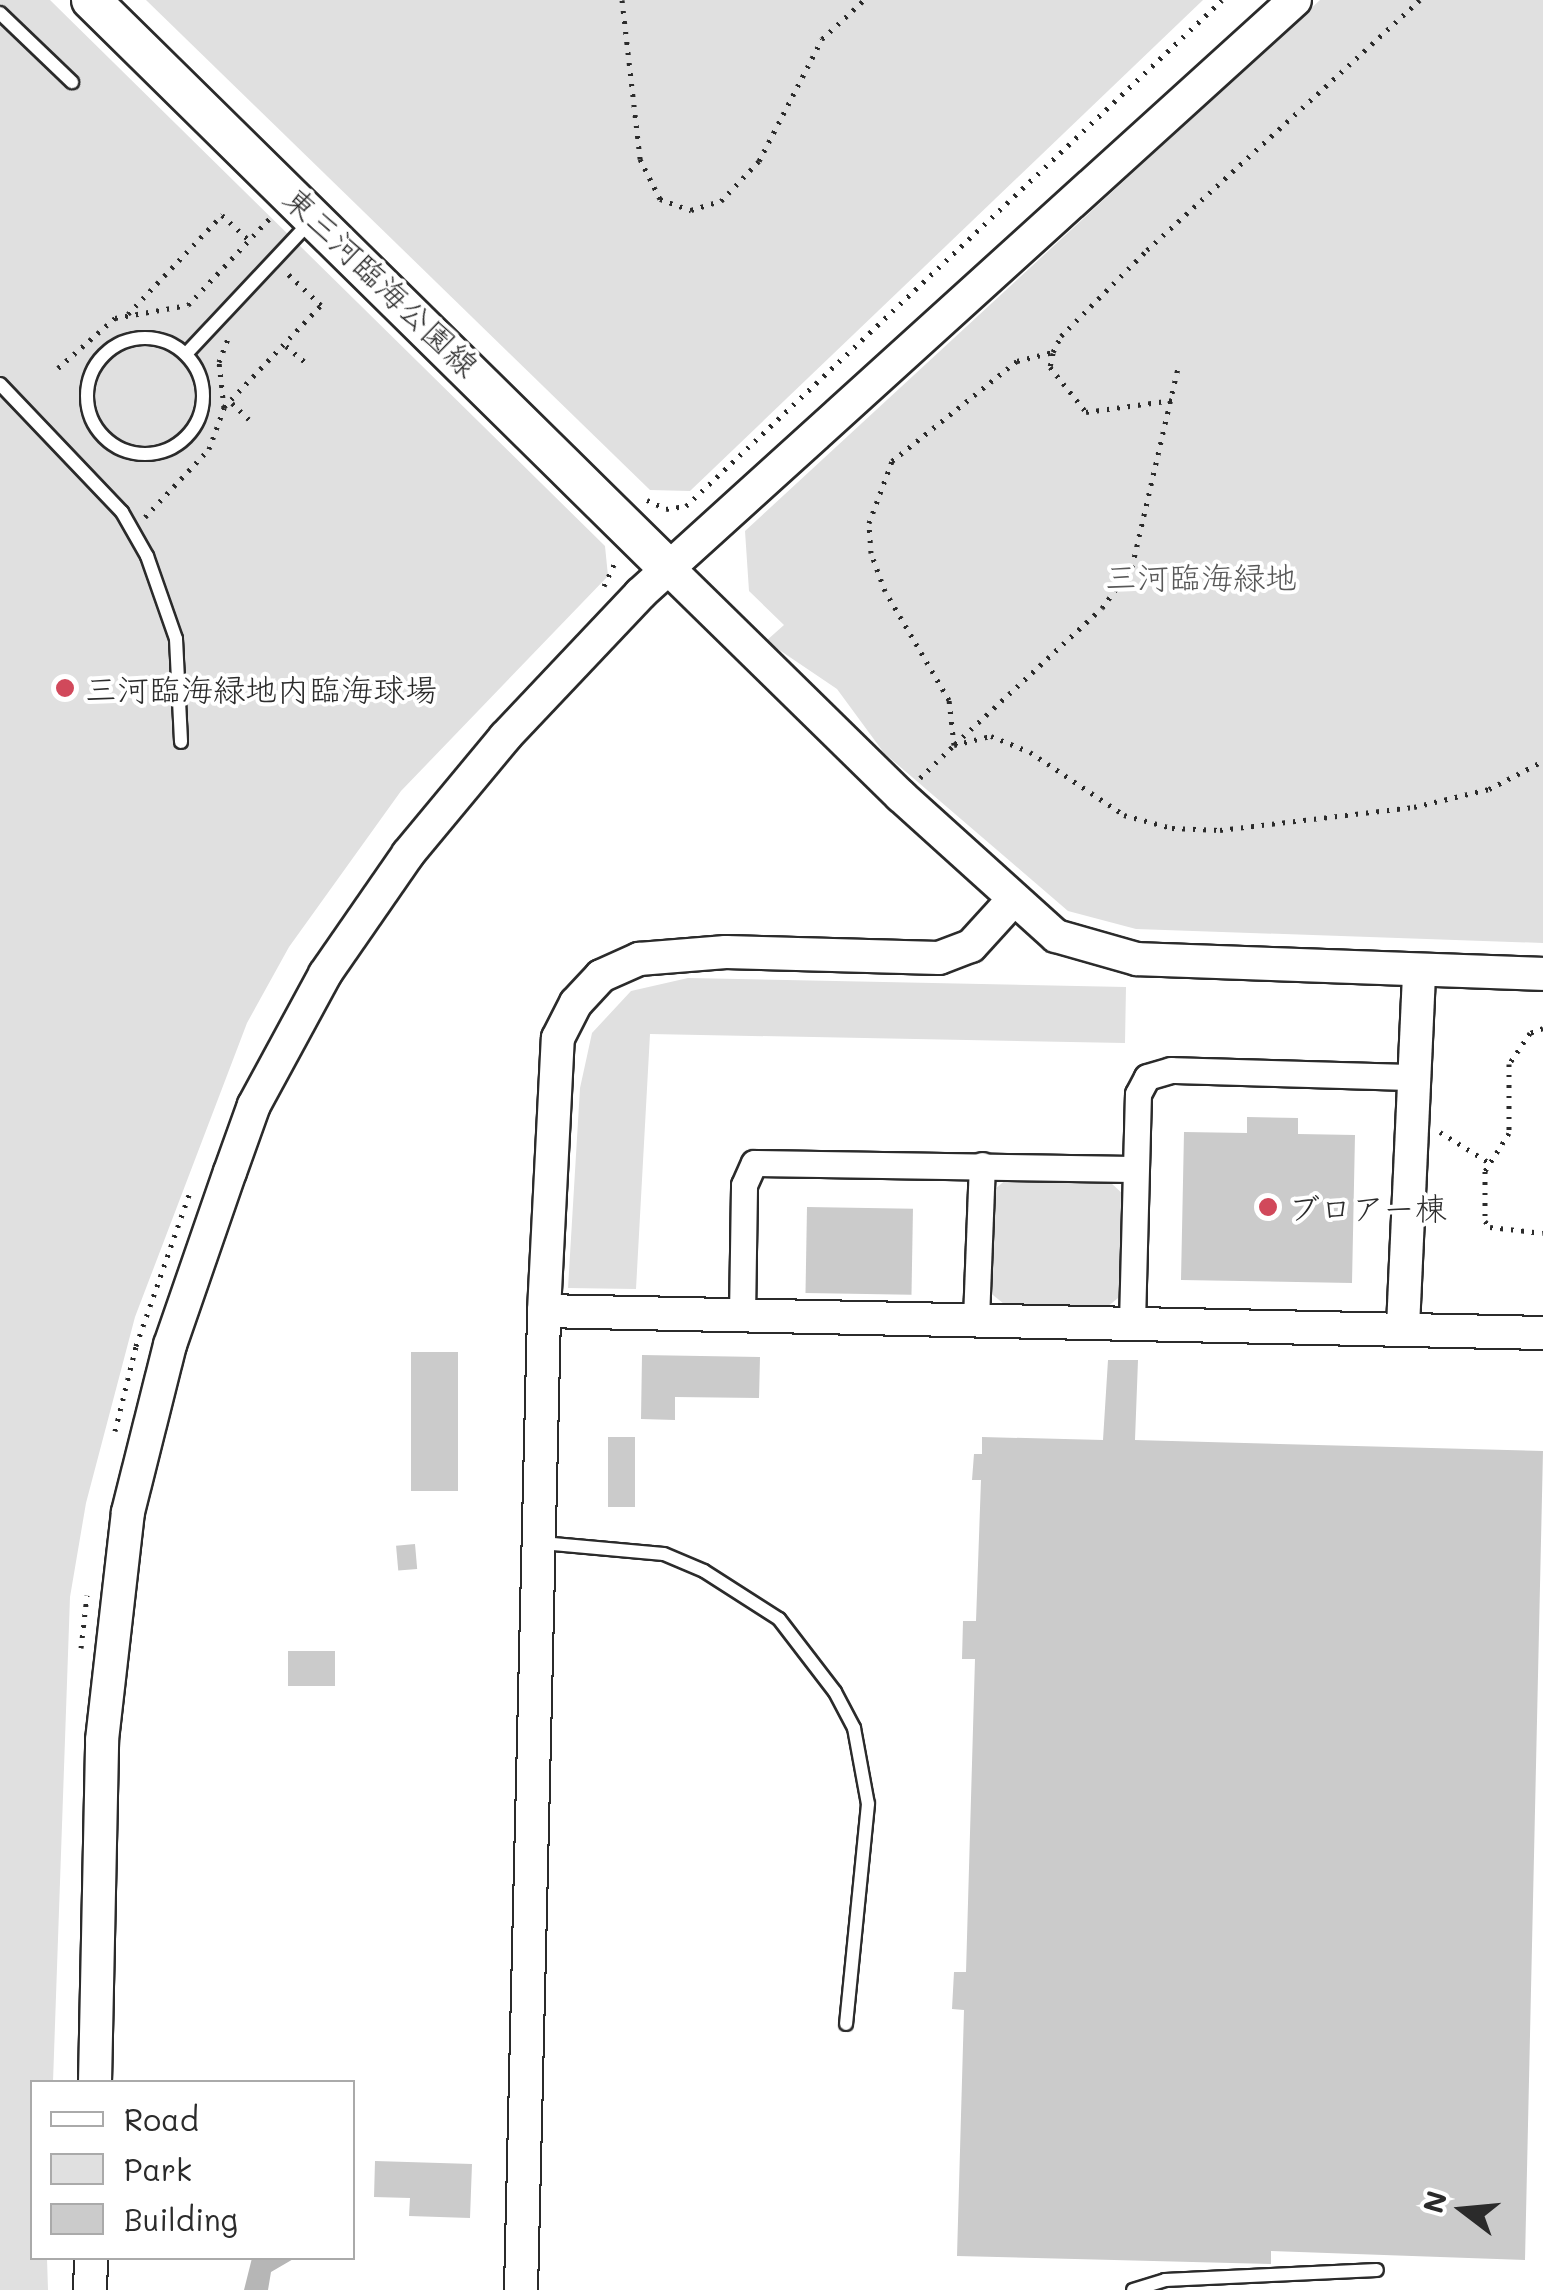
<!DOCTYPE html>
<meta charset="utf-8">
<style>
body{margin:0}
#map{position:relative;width:1543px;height:2290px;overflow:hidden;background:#fff;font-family:Mali,"Klee One",sans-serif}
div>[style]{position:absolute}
.green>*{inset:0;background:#e0e0e0}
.water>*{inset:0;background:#b6b6b6}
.building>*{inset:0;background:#cbcbcb;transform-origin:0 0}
.path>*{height:5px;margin-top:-2.5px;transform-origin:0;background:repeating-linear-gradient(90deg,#2b2b2b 0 2.5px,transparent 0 10.5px)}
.roads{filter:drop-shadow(2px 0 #2b2b2b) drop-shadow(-2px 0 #2b2b2b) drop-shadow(0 2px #2b2b2b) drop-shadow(0 -2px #2b2b2b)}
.service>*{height:12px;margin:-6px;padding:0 6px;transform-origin:6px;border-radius:6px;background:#fff}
.service>.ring{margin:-6px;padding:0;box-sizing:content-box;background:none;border:12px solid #fff;border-radius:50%}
.minor>*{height:25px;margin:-12.5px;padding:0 12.5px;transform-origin:12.5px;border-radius:12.5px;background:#fff}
.tertiary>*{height:32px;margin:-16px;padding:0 16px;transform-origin:16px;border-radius:16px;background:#fff}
.secondary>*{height:38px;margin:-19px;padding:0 19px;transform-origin:19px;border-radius:19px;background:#fff}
.dots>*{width:28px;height:28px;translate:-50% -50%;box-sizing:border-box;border:5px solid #fff;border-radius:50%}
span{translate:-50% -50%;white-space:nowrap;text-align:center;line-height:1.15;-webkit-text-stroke:8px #fff;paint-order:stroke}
.street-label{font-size:32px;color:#2b2b2b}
.park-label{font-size:32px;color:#585858}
.poi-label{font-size:32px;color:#2b2b2b}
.left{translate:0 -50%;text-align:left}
.legend{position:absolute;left:30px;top:2080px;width:325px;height:180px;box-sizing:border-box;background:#fff;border:2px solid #aaa;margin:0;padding:12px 18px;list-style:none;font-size:30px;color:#2b2b2b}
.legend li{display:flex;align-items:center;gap:20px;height:50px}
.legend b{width:50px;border:2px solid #aaa}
.north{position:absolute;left:1413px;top:2160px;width:100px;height:100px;-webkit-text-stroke:8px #fff;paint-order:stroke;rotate:286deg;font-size:28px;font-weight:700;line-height:40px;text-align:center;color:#2b2b2b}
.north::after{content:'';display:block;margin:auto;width:35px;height:45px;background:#2b2b2b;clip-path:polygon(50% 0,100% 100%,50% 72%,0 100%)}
</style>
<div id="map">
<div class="green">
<div style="clip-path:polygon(0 0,50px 0,605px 546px,608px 576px,401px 791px,289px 947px,247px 1023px,135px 1317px,86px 1503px,70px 1597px,53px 2082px,32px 2082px,32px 2258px,47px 2258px,48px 2290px,0 2290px)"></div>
<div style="clip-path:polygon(146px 0,1203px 0,690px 491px,650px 490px)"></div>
<div style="clip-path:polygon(1320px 0,1543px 0,1543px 943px,1136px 929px,1068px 911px,884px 753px,837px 689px,766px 641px,784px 625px,749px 591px,745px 531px)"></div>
<div style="clip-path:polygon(688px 978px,1126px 987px,1125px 1043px,650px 1034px,636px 1289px,568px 1288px,580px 1088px,592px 1033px,631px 991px)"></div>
<div style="clip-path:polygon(1007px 1179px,1110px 1182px,1125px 1196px,1123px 1294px,1107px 1307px,1004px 1304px,988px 1291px,990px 1193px)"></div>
</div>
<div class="water">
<div style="clip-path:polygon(252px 2258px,295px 2258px,271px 2272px,268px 2290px,244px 2290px)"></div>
</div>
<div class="building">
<div style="clip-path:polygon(1247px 1117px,1298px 1118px,1298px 1134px,1355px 1135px,1352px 1283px,1181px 1280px,1184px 1132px,1247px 1133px)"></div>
<div style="left:807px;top:1207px;width:106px;height:86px;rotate:1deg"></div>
<div style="left:411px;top:1352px;width:47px;height:139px"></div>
<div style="clip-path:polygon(642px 1355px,760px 1357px,759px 1398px,675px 1397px,675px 1420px,641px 1419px)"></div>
<div style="clip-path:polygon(1108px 1360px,1138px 1360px,1135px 1440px,1543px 1451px,1525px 2260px,1271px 2251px,1271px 2264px,957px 2256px,964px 2010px,952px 2009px,954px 1972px,966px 1972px,975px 1659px,962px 1659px,963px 1621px,976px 1621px,981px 1480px,972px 1480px,974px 1454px,982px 1454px,982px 1437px,1103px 1440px)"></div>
<div style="left:608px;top:1437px;width:27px;height:70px"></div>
<div style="left:415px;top:1544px;width:25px;height:19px;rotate:85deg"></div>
<div style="left:288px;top:1651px;width:47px;height:35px"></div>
<div style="clip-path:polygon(375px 2161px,472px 2164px,470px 2218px,409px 2216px,410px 2198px,374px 2197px)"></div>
</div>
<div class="path">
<div style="left:622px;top:0;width:160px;rotate:83.5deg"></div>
<div style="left:640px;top:159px;width:45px;rotate:63.4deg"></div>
<div style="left:660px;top:199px;width:33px;rotate:20deg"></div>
<div style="left:691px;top:210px;width:31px;rotate:-17deg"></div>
<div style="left:721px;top:201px;width:55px;rotate:-46.5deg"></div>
<div style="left:759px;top:161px;width:137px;rotate:-62.7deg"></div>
<div style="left:822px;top:39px;width:57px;rotate:-42.9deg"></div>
<div style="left:128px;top:314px;width:137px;rotate:-46.5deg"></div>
<div style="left:222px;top:215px;width:41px;rotate:43deg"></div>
<div style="left:286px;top:346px;width:25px;rotate:40deg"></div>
<div style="left:1053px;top:353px;width:14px;rotate:102deg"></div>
<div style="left:1050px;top:367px;width:58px;rotate:51.3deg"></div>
<div style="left:1086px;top:412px;width:88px;rotate:-7.9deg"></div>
<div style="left:58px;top:368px;width:76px;rotate:-41.3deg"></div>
<div style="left:115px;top:318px;width:74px;rotate:-10.1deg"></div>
<div style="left:188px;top:305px;width:120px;rotate:-46.7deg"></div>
<div style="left:232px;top:403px;width:29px;rotate:44deg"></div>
<div style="left:224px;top:407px;width:141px;rotate:-46.4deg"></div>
<div style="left:321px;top:305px;width:45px;rotate:-136.8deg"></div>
<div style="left:647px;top:500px;width:21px;rotate:25deg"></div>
<div style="left:666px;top:509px;width:20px;rotate:-9deg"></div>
<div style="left:686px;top:506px;width:737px;rotate:-43.35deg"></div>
<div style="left:145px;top:517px;width:93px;rotate:-46.7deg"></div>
<div style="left:209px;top:449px;width:44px;rotate:-69.9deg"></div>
<div style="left:224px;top:408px;width:46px;rotate:-96.2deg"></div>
<div style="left:219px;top:362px;width:26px;rotate:-69deg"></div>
<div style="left:604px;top:586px;width:29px;rotate:-65deg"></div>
<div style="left:955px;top:744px;width:200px;rotate:-42.8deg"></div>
<div style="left:1102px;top:608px;width:51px;rotate:-53.8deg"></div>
<div style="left:1132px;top:567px;width:205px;rotate:-77deg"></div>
<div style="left:954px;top:745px;width:45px;rotate:-96.3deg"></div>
<div style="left:949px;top:700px;width:126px;rotate:-120.4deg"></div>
<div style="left:885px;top:591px;width:40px;rotate:-110.2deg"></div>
<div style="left:871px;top:553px;width:30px;rotate:-94deg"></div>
<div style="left:869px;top:523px;width:66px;rotate:-69.6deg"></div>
<div style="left:892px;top:461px;width:160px;rotate:-38.7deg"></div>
<div style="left:1017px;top:361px;width:37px;rotate:-14deg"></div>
<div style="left:1053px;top:352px;width:18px;rotate:-63deg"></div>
<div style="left:1061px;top:336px;width:122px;rotate:-45deg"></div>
<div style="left:1147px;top:250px;width:370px;rotate:-42.5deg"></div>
<div style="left:920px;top:778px;width:47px;rotate:-44.1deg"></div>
<div style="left:954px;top:745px;width:38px;rotate:-14deg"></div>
<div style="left:991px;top:736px;width:42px;rotate:22.3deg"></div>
<div style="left:1030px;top:752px;width:113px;rotate:33.8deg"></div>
<div style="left:1124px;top:815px;width:50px;rotate:15.2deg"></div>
<div style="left:1172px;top:828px;width:48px;rotate:2.4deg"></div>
<div style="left:1220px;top:830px;width:195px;rotate:-6.8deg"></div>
<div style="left:1414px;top:807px;width:77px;rotate:-13.5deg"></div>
<div style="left:1489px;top:789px;width:61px;rotate:-27.4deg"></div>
<div style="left:1543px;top:1028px;width:14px;rotate:159deg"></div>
<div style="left:1530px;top:1033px;width:37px;rotate:124deg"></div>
<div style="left:1509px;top:1064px;width:69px;rotate:90deg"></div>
<div style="left:1509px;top:1133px;width:45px;rotate:122.3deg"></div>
<div style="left:1485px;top:1171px;width:50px;rotate:90deg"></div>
<div style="left:1485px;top:1221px;width:8px;rotate:50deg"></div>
<div style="left:1490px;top:1227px;width:53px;rotate:6.5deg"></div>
<div style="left:1440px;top:1132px;width:57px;rotate:32deg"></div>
<div style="left:115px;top:1431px;width:88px;rotate:-76.1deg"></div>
<div style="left:136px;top:1346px;width:166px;rotate:-70.7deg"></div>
<div style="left:81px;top:1648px;width:53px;rotate:-83.5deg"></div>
</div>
<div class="roads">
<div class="service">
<div style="left:0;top:13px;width:100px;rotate:43.8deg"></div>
<div class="ring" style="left:87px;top:338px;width:104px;height:104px"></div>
<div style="left:186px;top:354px;width:181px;rotate:-46.8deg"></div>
<div style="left:0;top:384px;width:177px;rotate:46.4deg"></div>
<div style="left:122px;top:512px;width:51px;rotate:60.4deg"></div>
<div style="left:147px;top:556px;width:88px;rotate:70.7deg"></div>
<div style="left:176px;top:639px;width:103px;rotate:87.2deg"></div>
<div style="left:542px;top:1543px;width:122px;rotate:5.2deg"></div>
<div style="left:664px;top:1554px;width:43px;rotate:23deg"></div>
<div style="left:704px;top:1571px;width:89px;rotate:32.6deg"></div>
<div style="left:779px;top:1619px;width:92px;rotate:52.5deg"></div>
<div style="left:835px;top:1692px;width:41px;rotate:62.2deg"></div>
<div style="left:854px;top:1728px;width:77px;rotate:79.6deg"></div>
<div style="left:868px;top:1804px;width:221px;rotate:95.7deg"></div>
<div style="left:1133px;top:2290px;width:34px;rotate:-17deg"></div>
<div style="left:1165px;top:2280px;width:212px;rotate:-2.7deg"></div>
</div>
<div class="minor">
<div style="left:742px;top:1315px;width:130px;rotate:-89.1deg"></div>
<div style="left:744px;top:1185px;width:24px;rotate:-66deg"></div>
<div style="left:754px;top:1163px;width:381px;rotate:0.9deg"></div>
<div style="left:976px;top:1319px;width:154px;rotate:-87.8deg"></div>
<div style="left:1132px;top:1322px;width:228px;rotate:-88.5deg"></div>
<div style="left:1138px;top:1094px;width:19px;rotate:-62deg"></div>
<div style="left:1147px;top:1077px;width:25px;rotate:-16deg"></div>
<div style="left:1171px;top:1070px;width:242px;rotate:1.7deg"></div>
</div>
<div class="tertiary">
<div style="left:667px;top:567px;width:327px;rotate:44.4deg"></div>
<div style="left:901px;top:796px;width:209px;rotate:42.1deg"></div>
<div style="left:1056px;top:936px;width:84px;rotate:15.9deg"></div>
<div style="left:1137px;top:959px;width:406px;rotate:2.1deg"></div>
<div style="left:544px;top:1311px;width:999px;rotate:1.26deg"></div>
<div style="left:1403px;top:1327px;width:356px;rotate:-87.4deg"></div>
<div style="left:95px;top:2082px;width:342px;rotate:-88.8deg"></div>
<div style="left:102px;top:1740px;width:229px;rotate:-83.5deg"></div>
<div style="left:128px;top:1512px;width:172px;rotate:-75.9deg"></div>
<div style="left:170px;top:1345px;width:183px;rotate:-70.9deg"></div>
<div style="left:230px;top:1172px;width:71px;rotate:-70.3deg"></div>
<div style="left:254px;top:1105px;width:149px;rotate:-61.5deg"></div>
<div style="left:325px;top:974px;width:146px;rotate:-55.3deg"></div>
<div style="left:408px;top:854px;width:152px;rotate:-50.3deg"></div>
<div style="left:505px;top:737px;width:197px;rotate:-46.6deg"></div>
<div style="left:640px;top:594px;width:884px;rotate:-42.2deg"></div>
<div style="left:90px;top:2290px;width:32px;rotate:-88deg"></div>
<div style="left:521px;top:2290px;width:979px;rotate:-88.65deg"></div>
<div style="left:544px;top:1311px;width:273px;rotate:-87.1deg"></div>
<div style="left:558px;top:1038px;width:39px;rotate:-63deg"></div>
<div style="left:576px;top:1003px;width:37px;rotate:-47deg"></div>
<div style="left:601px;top:976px;width:42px;rotate:-24.1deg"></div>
<div style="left:639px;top:959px;width:87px;rotate:-4.6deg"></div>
<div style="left:726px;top:952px;width:213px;rotate:1.6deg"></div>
<div style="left:939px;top:958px;width:34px;rotate:-21deg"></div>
<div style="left:971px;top:946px;width:61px;rotate:-47.7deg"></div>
</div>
<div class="secondary">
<div style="left:91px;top:0;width:808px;rotate:44.55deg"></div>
</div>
</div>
<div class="dots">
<div style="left:65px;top:688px;background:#d1495b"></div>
<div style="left:1268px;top:1207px;background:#d1495b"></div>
</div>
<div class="street-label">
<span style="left:382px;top:281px;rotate:44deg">東三河臨海公園線</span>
</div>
<div class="park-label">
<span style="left:1201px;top:576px">三河臨海緑地</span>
</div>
<div class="poi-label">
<span class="left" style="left:85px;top:688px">三河臨海緑地内臨海球場</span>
<span class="left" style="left:1288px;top:1207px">ブロアー棟</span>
</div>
<ul class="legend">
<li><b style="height:12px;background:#fff"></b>Road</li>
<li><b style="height:28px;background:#e0e0e0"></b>Park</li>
<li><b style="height:28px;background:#cbcbcb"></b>Building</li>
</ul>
<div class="north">N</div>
</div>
